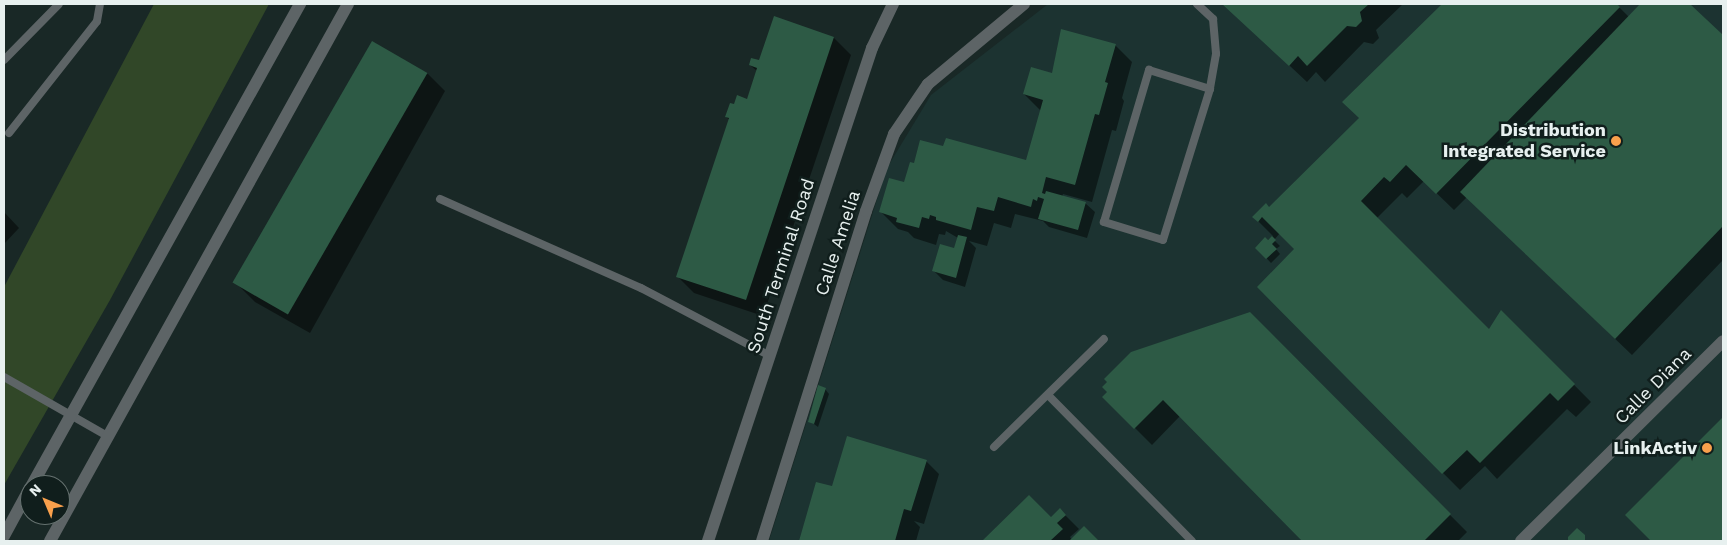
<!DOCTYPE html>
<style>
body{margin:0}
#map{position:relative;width:1727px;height:545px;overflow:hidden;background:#192826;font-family:"Work Sans",sans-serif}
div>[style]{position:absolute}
.built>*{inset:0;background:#1c3331}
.green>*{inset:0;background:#314728}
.shadow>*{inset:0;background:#0007}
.building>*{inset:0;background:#2d5a45;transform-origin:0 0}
.service>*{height:8px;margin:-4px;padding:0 4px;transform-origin:4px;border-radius:4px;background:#5d6466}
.minor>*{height:12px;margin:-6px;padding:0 6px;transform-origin:6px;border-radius:6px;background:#5d6466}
.tertiary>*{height:12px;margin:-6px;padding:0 6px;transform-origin:6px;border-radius:6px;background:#5d6466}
.dots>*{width:14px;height:14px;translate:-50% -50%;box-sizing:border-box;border:2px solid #101e1c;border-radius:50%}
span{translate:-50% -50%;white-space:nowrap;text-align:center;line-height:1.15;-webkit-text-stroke:5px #101e1c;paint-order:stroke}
.poi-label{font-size:18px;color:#e7f0ef;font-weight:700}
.right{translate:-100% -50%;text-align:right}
.street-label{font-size:18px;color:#e7f0ef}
.frame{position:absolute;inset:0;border:5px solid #e7f0ef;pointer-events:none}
.north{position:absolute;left:20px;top:475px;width:50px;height:50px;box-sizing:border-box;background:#101e1c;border:1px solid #667270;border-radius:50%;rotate:315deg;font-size:14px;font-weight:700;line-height:20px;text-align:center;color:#e7f0ef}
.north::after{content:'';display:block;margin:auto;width:18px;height:22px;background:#f9a04c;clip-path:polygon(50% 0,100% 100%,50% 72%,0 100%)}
</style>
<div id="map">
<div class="built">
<div style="clip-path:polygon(1048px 4px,1723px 4px,1723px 541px,769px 541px,887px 168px,931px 95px)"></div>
</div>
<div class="green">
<div style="clip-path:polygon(154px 4px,269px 4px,110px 300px,4px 485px,4px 287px)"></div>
</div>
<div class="shadow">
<div style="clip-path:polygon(1224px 4px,1403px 4px,1376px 30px,1379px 38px,1373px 44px,1364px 42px,1325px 82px,1316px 72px,1307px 82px)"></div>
<div style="clip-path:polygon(1443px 4px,1616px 4px,1629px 17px,1641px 4px,1688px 4px,1723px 37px,1723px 260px,1632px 355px,1467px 197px,1454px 210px,1424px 181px,1407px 198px,1402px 193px,1377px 218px,1490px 331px,1502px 312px,1591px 402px,1576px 417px,1567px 409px,1497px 479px,1485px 466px,1460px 490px,1258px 287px,1296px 249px,1280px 233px,1274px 240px,1280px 246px,1276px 249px,1280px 254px,1271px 263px,1257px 248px,1273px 236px,1254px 217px,1269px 209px,1360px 118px,1344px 102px)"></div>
<div style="clip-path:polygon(775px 18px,834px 38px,851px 55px,763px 316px,694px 293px,677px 276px,730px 120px,726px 117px,735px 106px,747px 100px,757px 71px,750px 65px,760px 62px)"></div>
<div style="clip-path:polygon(372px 43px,428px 74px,445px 91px,310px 333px,255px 302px,238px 285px)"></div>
<div style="clip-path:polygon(1115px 45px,1132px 62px,1122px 98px,1124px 101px,1116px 131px,1112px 130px,1092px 202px,1063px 194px,1062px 197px,1085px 203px,1095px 212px,1087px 238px,1049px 227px,1043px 221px,1015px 214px,1011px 228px,994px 223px,987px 246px,969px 241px,976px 248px,965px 287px,943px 280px,934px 271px,955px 250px,958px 238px,946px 231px,945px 235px,939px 234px,936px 245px,914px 238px,908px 232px,898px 229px,881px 212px,905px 183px,914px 164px,944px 148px,1027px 162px,1041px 111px,1024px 94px,1053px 74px)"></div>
<div style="clip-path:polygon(4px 212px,19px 228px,4px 244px)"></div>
<div style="clip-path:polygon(1249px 313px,1467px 532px,1458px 541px,1304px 541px,1180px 416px,1152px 445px,1104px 397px)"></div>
<div style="clip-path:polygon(825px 389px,829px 394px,818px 427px,810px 421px)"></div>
<div style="clip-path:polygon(1723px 418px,1723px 541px,1653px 541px,1626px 515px)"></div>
<div style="clip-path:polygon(926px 461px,939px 474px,924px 524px,914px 521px,920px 527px,916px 541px,800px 541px,817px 483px,837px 489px)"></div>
<div style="clip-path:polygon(1029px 496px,1051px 519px,1060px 510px,1079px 529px,1070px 537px,1072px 540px,1084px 528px,1098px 541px,984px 541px)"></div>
</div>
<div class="building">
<div style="clip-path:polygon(1222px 4px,1369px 4px,1360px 12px,1362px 21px,1356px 27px,1347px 26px,1307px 66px,1298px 56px,1289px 66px)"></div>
<div style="clip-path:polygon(1442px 4px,1617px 4px,1620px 7px,1436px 194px,1406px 165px,1390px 182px,1384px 177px,1361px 201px,1489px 329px,1501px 310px,1575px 384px,1558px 401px,1550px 393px,1480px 463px,1467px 450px,1442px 474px,1257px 287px,1294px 249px,1262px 217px,1258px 222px,1252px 217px,1266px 203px,1269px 207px,1359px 118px,1342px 102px)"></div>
<div style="clip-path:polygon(1640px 4px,1690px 4px,1723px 35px,1723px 226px,1615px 339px,1460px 192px)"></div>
<div style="clip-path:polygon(774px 16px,834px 37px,746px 300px,676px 277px,729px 118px,725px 117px,730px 103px,734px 104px,737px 95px,747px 99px,757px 68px,749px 65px,751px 58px,759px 60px)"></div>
<div style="clip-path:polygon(1061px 29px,1116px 44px,1105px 82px,1108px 83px,1099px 115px,1095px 114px,1075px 185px,1046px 177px,1042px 193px,1045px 194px,1046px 191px,1086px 202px,1078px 230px,1038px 219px,1044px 199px,1038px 197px,1037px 201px,1033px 199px,1031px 207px,998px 197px,994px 211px,977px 207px,971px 230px,936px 220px,936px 217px,930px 215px,929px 219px,922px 217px,919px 228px,896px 222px,897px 218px,879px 212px,889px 178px,904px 182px,910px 162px,914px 163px,920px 140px,943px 146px,946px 138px,1026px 160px,1043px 100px,1023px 94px,1031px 67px,1052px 73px)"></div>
<div style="left:372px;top:41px;width:64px;height:279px;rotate:30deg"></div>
<div style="clip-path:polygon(958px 235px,967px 237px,956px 278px,932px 271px,940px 244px,954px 248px)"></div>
<div style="clip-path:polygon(1272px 236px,1276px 240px,1272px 244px,1277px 249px,1266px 259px,1255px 248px,1265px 237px,1268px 240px)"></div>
<div style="clip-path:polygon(1250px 312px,1451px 514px,1424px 541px,1302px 541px,1163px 400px,1134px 429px,1102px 397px,1107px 392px,1102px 387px,1107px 382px,1104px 379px,1131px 352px)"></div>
<div style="clip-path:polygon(818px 385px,826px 388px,814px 424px,808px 422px)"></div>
<div style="clip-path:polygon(1723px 417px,1723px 541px,1651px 541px,1625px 515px)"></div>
<div style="clip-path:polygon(847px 436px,927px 460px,911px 511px,904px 509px,895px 541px,799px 541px,816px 482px,832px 486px)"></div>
<div style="clip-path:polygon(1029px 495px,1051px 517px,1060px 508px,1066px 515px,1057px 523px,1063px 529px,1050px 541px,982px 541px)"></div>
<div style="clip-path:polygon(1084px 526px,1099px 541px,1069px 541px)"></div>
<div style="clip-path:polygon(1577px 528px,1585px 535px,1585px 541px,1568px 540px,1568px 537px)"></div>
</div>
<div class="service">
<div style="left:1197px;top:4px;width:22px;rotate:43deg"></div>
<div style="left:1213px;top:19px;width:35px;rotate:85deg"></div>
<div style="left:1216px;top:54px;width:36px;rotate:100deg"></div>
<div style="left:1210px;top:89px;width:158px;rotate:107.3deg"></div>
<div style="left:1163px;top:240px;width:62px;rotate:-163deg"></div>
<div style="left:1104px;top:222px;width:159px;rotate:-73.5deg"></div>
<div style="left:1149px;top:70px;width:64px;rotate:17.3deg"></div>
<div style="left:4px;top:60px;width:78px;rotate:-45.5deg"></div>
<div style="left:9px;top:133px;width:142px;rotate:-51.8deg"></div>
<div style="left:97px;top:21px;width:17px;rotate:-80deg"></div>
<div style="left:440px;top:199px;width:220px;rotate:23.9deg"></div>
<div style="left:641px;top:288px;width:146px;rotate:27.8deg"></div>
<div style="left:4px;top:377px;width:121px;rotate:29.7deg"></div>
<div style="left:1048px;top:395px;width:205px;rotate:45.4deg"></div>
<div style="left:994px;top:447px;width:154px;rotate:-44.5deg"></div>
</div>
<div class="minor">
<div style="left:708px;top:541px;width:520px;rotate:-71.6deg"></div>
<div style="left:872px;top:48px;width:49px;rotate:-64.5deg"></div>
<div style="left:762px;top:541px;width:346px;rotate:-72.5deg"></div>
<div style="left:866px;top:211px;width:82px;rotate:-70deg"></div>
<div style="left:894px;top:134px;width:60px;rotate:-55.8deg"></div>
<div style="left:928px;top:84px;width:125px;rotate:-39.8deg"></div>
<div style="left:1521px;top:541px;width:284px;rotate:-44.7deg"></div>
</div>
<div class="tertiary">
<div style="left:32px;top:485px;width:551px;rotate:-60.87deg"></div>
<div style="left:4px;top:536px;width:55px;rotate:-61.6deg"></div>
<div style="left:50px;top:541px;width:614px;rotate:-60.97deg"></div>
</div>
<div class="dots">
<div style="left:1616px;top:141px;background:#f9a04c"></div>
<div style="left:1707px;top:448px;background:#f9a04c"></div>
</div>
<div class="poi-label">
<span class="right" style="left:1606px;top:141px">Distribution<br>Integrated Service</span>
<span class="right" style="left:1697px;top:448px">LinkActiv</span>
</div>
<div class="street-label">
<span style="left:838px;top:243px;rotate:-72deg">Calle Amelia</span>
<span style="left:781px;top:266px;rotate:-72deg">South Terminal Road</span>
<span style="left:1653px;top:386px;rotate:-45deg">Calle Diana</span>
</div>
<div class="frame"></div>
<div class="north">N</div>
</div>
